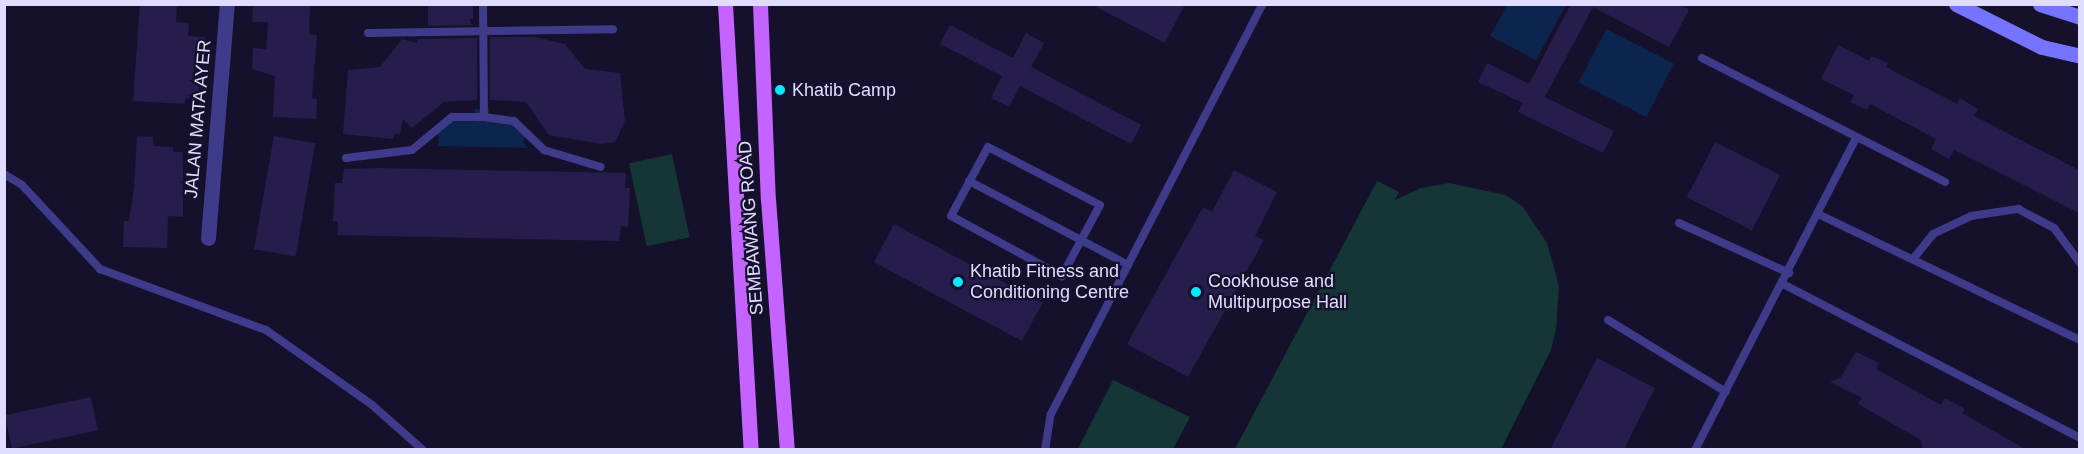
<!DOCTYPE html>
<style>
body{margin:0}
#map{position:relative;width:2084px;height:454px;overflow:hidden;background:#15112c;font-family:Arial,sans-serif}
div>[style]{position:absolute}
.green>*{inset:0;background:#143635;transform-origin:0 0}
.water>*{inset:0;background:#0c254f;transform-origin:0 0}
.building>*{inset:0;background:#261d4d;transform-origin:0 0}
.service>*{height:8px;margin:-4px;padding:0 4px;transform-origin:4px;border-radius:4px;background:#3e3b8b}
.minor>*{height:15px;margin:-7.5px;padding:0 7.5px;transform-origin:7.5px;border-radius:7.5px;background:#3e3b8b}
.secondary>*{height:15px;margin:-7.5px;padding:0 7.5px;transform-origin:7.5px;border-radius:7.5px;background:#7673ff}
.primary>*{height:15px;margin:-7.5px;padding:0 7.5px;transform-origin:7.5px;border-radius:7.5px;background:#c463ff}
.dots>*{width:16px;height:16px;translate:-50% -50%;box-sizing:border-box;border:3px solid #15112c;border-radius:50%}
span{translate:-50% -50%;white-space:nowrap;text-align:center;line-height:1.15;-webkit-text-stroke:4.5px #15112c;paint-order:stroke}
.poi-label{font-size:18px;color:#e0dcff}
.left{translate:0 -50%;text-align:left}
.street-label{font-size:18px;color:#e0dcff}
.frame{position:absolute;inset:0;border:6px solid #e0dcff;pointer-events:none}
</style>
<div id="map">
<div class="green">
<div style="left:672px;top:154px;width:85px;height:44px;rotate:78deg"></div>
<div style="clip-path:polygon(1377px 181px,1399px 192px,1395px 200px,1421px 188px,1449px 183px,1506px 195px,1523px 207px,1547px 243px,1559px 286px,1556px 330px,1551px 350px,1501px 449px,1235px 449px)"></div>
<div style="clip-path:polygon(1113px 380px,1190px 417px,1173px 449px,1078px 449px)"></div>
</div>
<div class="water">
<div style="clip-path:polygon(1507px 5px,1566px 5px,1536px 60px,1490px 36px)"></div>
<div style="left:1606px;top:29px;width:76px;height:60px;rotate:27deg"></div>
<div style="clip-path:polygon(475px 109px,489px 109px,489px 122px,507px 117px,528px 134px,523px 142px,527px 148px,438px 146px,439px 136px,434px 133px,459px 117px,474px 122px)"></div>
</div>
<div class="building">
<div style="clip-path:polygon(140px 4px,177px 4px,176px 22px,189px 23px,188px 36px,205px 37px,204px 55px,194px 54px,194px 81px,199px 81px,198px 96px,185px 99px,185px 104px,133px 101px)"></div>
<div style="clip-path:polygon(253px 4px,310px 4px,309px 34px,317px 35px,312px 98px,317px 99px,316px 119px,273px 117px,275px 76px,252px 69px,253px 48px,266px 49px,268px 22px,252px 22px)"></div>
<div style="clip-path:polygon(428px 4px,473px 4px,473px 19px,469px 19px,472px 25px,428px 26px)"></div>
<div style="clip-path:polygon(1091px 4px,1185px 4px,1165px 43px)"></div>
<div style="clip-path:polygon(1571px 4px,1679px 4px,1689px 10px,1669px 47px,1593px 7px,1545px 97px,1614px 131px,1603px 153px,1518px 112px,1523px 103px,1478px 82px,1487px 63px,1529px 84px)"></div>
<div style="clip-path:polygon(950px 25px,1013px 58px,1026px 33px,1044px 43px,1031px 67px,1141px 125px,1131px 144px,1020px 86px,1009px 107px,991px 98px,1002px 76px,940px 44px)"></div>
<div style="clip-path:polygon(490px 37px,535px 37px,565px 44px,585px 69px,620px 73px,625px 121px,615px 142px,602px 144px,549px 135px,526px 102px,490px 100px)"></div>
<div style="clip-path:polygon(477px 38px,477px 100px,444px 102px,412px 128px,403px 119px,400px 134px,394px 134px,393px 139px,343px 134px,348px 70px,380px 67px,402px 39px,417px 43px,417px 39px)"></div>
<div style="clip-path:polygon(1838px 45px,1869px 61px,1871px 56px,1888px 63px,1886px 67px,1957px 104px,1960px 98px,1978px 109px,1974px 116px,2079px 170px,2079px 213px,1954px 150px,1949px 159px,1931px 149px,1936px 139px,1870px 104px,1867px 110px,1850px 102px,1854px 95px,1821px 79px)"></div>
<div style="clip-path:polygon(137px 136px,153px 137px,153px 146px,173px 147px,173px 152px,183px 152px,183px 217px,168px 216px,167px 248px,123px 247px,124px 221px,129px 221px,134px 188px)"></div>
<div style="left:274px;top:136px;width:42px;height:115px;rotate:10deg"></div>
<div style="left:1715px;top:142px;width:73px;height:62px;rotate:27deg"></div>
<div style="clip-path:polygon(379px 168px,626px 173px,625px 188px,630px 188px,628px 227px,621px 226px,619px 241px,337px 235px,338px 221px,333px 221px,335px 183px,342px 183px,344px 169px)"></div>
<div style="clip-path:polygon(1234px 170px,1277px 192px,1255px 236px,1264px 240px,1188px 377px,1127px 344px,1203px 207px,1212px 212px)"></div>
<div style="left:894px;top:224px;width:168px;height:43px;rotate:28deg"></div>
<div style="clip-path:polygon(1856px 352px,1879px 363px,1876px 369px,1941px 405px,1945px 398px,1965px 409px,1962px 413px,2027px 450px,1923px 450px,1921px 440px,1858px 404px,1862px 398px,1830px 382px,1841px 377px)"></div>
<div style="clip-path:polygon(1597px 358px,1655px 388px,1630px 437px,1624px 450px,1550px 450px)"></div>
<div style="left:91px;top:397px;width:34px;height:88px;rotate:78deg"></div>
</div>
<div class="service">
<div style="left:483px;top:4px;width:113px;rotate:89.5deg"></div>
<div style="left:368px;top:33px;width:245px;rotate:-0.9deg"></div>
<div style="left:1702px;top:58px;width:273px;rotate:27deg"></div>
<div style="left:988px;top:147px;width:126px;rotate:27.4deg"></div>
<div style="left:1100px;top:205px;width:81px;rotate:118.2deg"></div>
<div style="left:1062px;top:276px;width:126px;rotate:-151.6deg"></div>
<div style="left:951px;top:216px;width:78px;rotate:-61.8deg"></div>
<div style="left:346px;top:158px;width:66px;rotate:-6.9deg"></div>
<div style="left:412px;top:150px;width:52px;rotate:-39.5deg"></div>
<div style="left:452px;top:117px;width:32px"></div>
<div style="left:484px;top:117px;width:30px;rotate:8deg"></div>
<div style="left:514px;top:121px;width:42px;rotate:44deg"></div>
<div style="left:544px;top:150px;width:59px;rotate:16.6deg"></div>
<div style="left:4px;top:174px;width:21px;rotate:31deg"></div>
<div style="left:22px;top:185px;width:115px;rotate:47.1deg"></div>
<div style="left:100px;top:269px;width:177px;rotate:20.2deg"></div>
<div style="left:266px;top:330px;width:128px;rotate:35.2deg"></div>
<div style="left:371px;top:404px;width:69px;rotate:41.5deg"></div>
<div style="left:969px;top:181px;width:180px;rotate:27.8deg"></div>
<div style="left:1818px;top:214px;width:291px;rotate:25.7deg"></div>
<div style="left:1679px;top:223px;width:121px;rotate:24.4deg"></div>
<div style="left:1913px;top:259px;width:32px;rotate:-51deg"></div>
<div style="left:1933px;top:234px;width:42px;rotate:-25.3deg"></div>
<div style="left:1971px;top:216px;width:48px;rotate:-8.5deg"></div>
<div style="left:2018px;top:209px;width:41px;rotate:27.8deg"></div>
<div style="left:2054px;top:228px;width:44px;rotate:53.4deg"></div>
<div style="left:1783px;top:284px;width:335px;rotate:27.4deg"></div>
<div style="left:1608px;top:320px;width:138px;rotate:31.4deg"></div>
<div style="left:1045px;top:450px;width:36px;rotate:-81deg"></div>
<div style="left:1051px;top:414px;width:462px;rotate:-62.7deg"></div>
<div style="left:1695px;top:450px;width:351px;rotate:-62.7deg"></div>
</div>
<div class="minor">
<div style="left:208px;top:238px;width:235px;rotate:-85.4deg"></div>
</div>
<div class="secondary">
<div style="left:1956px;top:4px;width:96px;rotate:26.6deg"></div>
<div style="left:2042px;top:47px;width:39px;rotate:13deg"></div>
<div style="left:2040px;top:4px;width:42px;rotate:18deg"></div>
</div>
<div class="primary">
<div style="left:725px;top:4px;width:447px;rotate:86.7deg"></div>
<div style="left:760px;top:4px;width:195px;rotate:87.7deg"></div>
<div style="left:768px;top:199px;width:252px;rotate:85.7deg"></div>
</div>
<div class="dots">
<div style="left:780px;top:90px;background:#08e7ff"></div>
<div style="left:958px;top:282px;background:#08e7ff"></div>
<div style="left:1196px;top:292px;background:#08e7ff"></div>
</div>
<div class="poi-label">
<span class="left" style="left:792px;top:90px">Khatib Camp</span>
<span class="left" style="left:970px;top:282px">Khatib Fitness and<br>Conditioning Centre</span>
<span class="left" style="left:1208px;top:292px">Cookhouse and<br>Multipurpose Hall</span>
</div>
<div class="street-label">
<span style="left:198px;top:119px;rotate:-85deg">JALAN MATA AYER</span>
<span style="left:751px;top:228px;rotate:-94deg">SEMBAWANG ROAD</span>
</div>
<div class="frame"></div>
</div>
